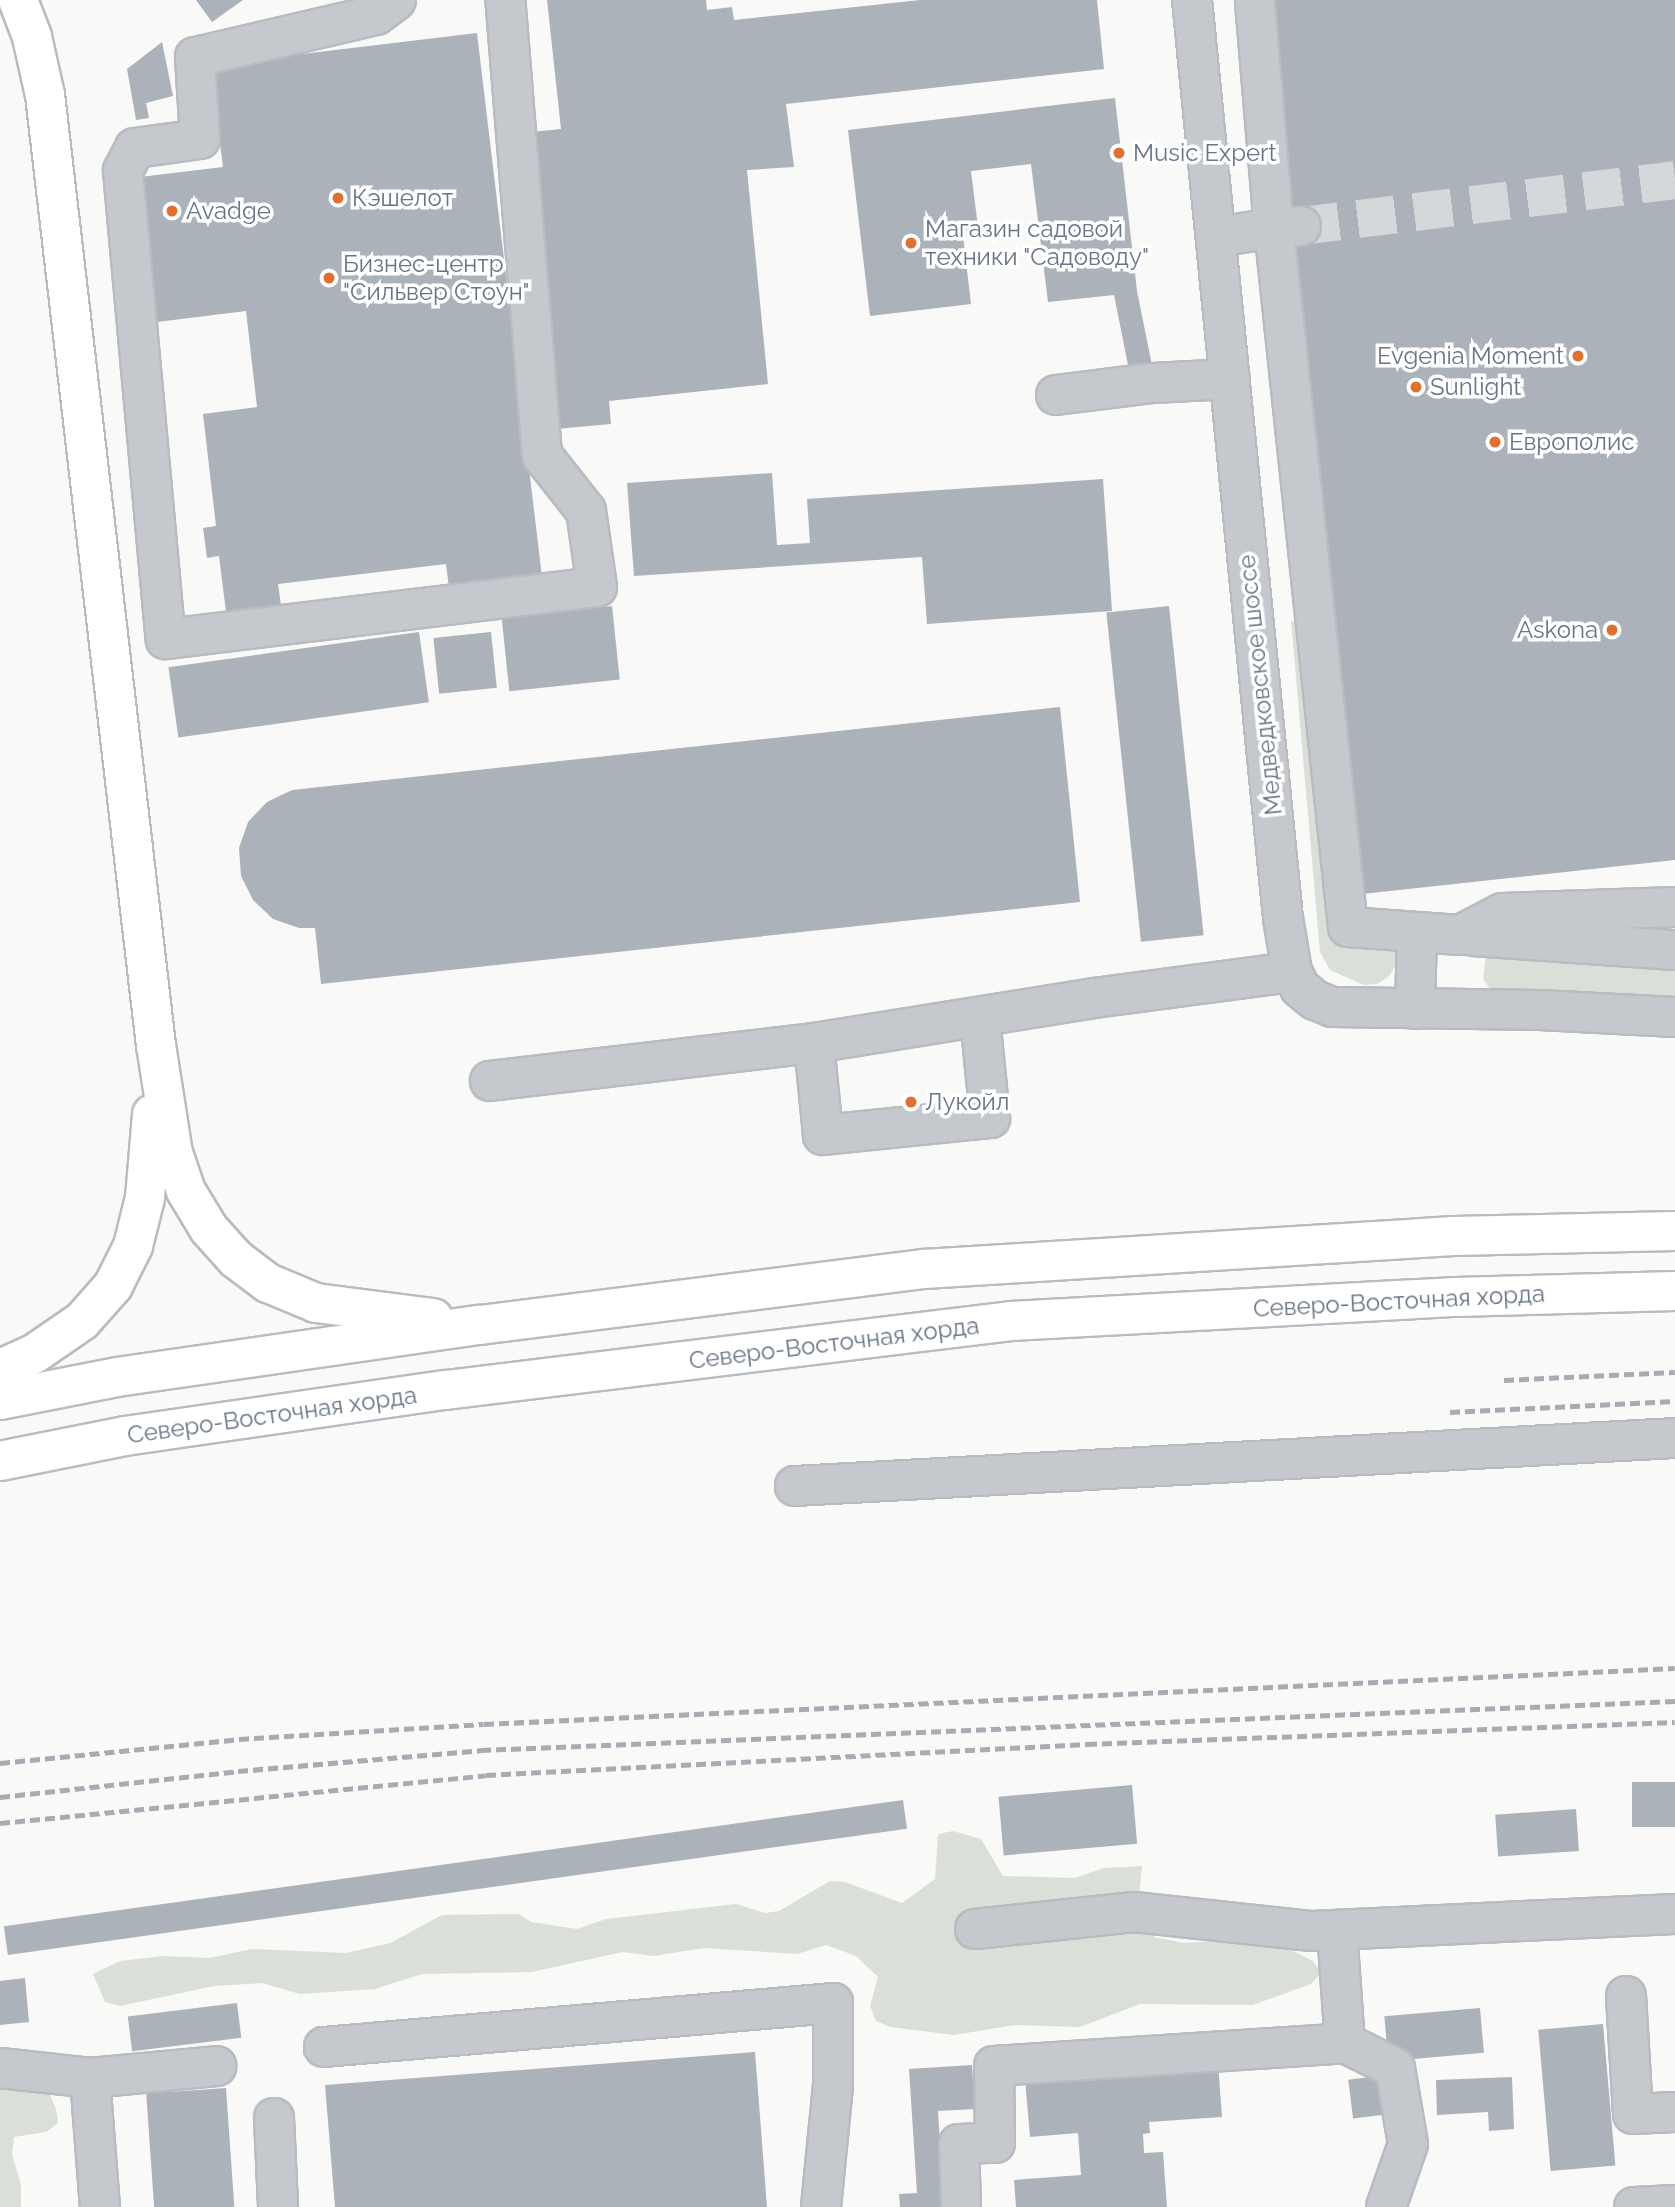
<!DOCTYPE html>
<meta charset="utf-8">
<style>
body{margin:0}
#map{position:relative;width:1675px;height:2207px;overflow:hidden;background:#f9f9f7;font-family:Raleway,sans-serif}
div>[style]{position:absolute}
.green>*{inset:0;background:#dae0d8}
.building>*{inset:0;background:#abb2b9;transform-origin:0 0}
.minor-tunnel>*{height:38px;margin-top:-19px;transform-origin:0;background:repeating-linear-gradient(90deg,#d5d8db 0 38px,transparent 0 57px)}
.roads{filter:drop-shadow(2px 0 #b8bbc0) drop-shadow(-2px 0 #b8bbc0) drop-shadow(0 2px #b8bbc0) drop-shadow(0 -2px #b8bbc0)}
.minor>*{height:38px;margin:-19px;padding:0 19px;transform-origin:19px;border-radius:19px;background:#c5c8cc}
.major>*{height:38px;margin:-19px;padding:0 19px;transform-origin:19px;border-radius:19px;background:#fff}
.rail>*{height:5px;margin-top:-2.5px;transform-origin:0;background:repeating-linear-gradient(90deg,#a7acb3 0 10px,transparent 0 15px)}
.dots>*{width:19px;height:19px;translate:-50% -50%;box-sizing:border-box;border:4px solid #fff;border-radius:50%}
span{translate:-50% -50%;white-space:nowrap;text-align:center;line-height:1.15;-webkit-text-stroke:7px #fff;paint-order:stroke}
.poi-label{font-size:24px;color:#687587}
.left{translate:0 -50%;text-align:left}
.right{translate:-100% -50%;text-align:right}
.street-label{font-size:24px;color:#687587}
</style>
<div id="map">
<div class="green">
<div style="clip-path:polygon(1291px 620px,1302px 628px,1337px 942px,1395px 949px,1396px 965px,1388px 977px,1377px 984px,1364px 985px,1330px 970px,1320px 952px)"></div>
<div style="clip-path:polygon(1487px 949px,1675px 965px,1675px 1000px,1497px 991px,1491px 990px,1483px 979px)"></div>
<div style="clip-path:polygon(953px 1831px,981px 1839px,1003px 1876px,1075px 1878px,1104px 1868px,1142px 1866px,1139px 1896px,1154px 1937px,1184px 1943px,1243px 1939px,1287px 1948px,1313px 1961px,1321px 1973px,1311px 1984px,1253px 2005px,1140px 2004px,1080px 2027px,1015px 2025px,954px 2035px,890px 2027px,876px 2021px,870px 2006px,878px 1977px,856px 1956px,826px 1945px,797px 1954px,704px 1948px,653px 1956px,623px 1952px,532px 1972px,422px 1974px,375px 1989px,300px 1994px,262px 1983px,214px 1986px,120px 2006px,105px 2002px,93px 1974px,120px 1961px,164px 1956px,209px 1958px,252px 1949px,346px 1953px,390px 1943px,442px 1915px,519px 1914px,531px 1922px,577px 1929px,606px 1919px,736px 1904px,765px 1913px,779px 1911px,830px 1881px,845px 1882px,902px 1903px,935px 1879px,938px 1834px)"></div>
<div style="clip-path:polygon(0 2085px,50px 2095px,56px 2108px,58px 2123px,46px 2132px,14px 2137px,12px 2154px,21px 2185px,21px 2207px,0 2207px)"></div>
</div>
<div class="building">
<div style="clip-path:polygon(196px 0,243px 0,212px 22px)"></div>
<div style="clip-path:polygon(547px 0,706px 0,707px 10px,732px 7px,734px 20px,920px 0,1097px 0,1104px 69px,786px 104px,794px 167px,747px 170px,768px 384px,609px 401px,611px 424px,556px 429px,531px 132px,561px 129px)"></div>
<div style="clip-path:polygon(1269px 0,1675px 0,1675px 860px,1362px 894px)"></div>
<div style="clip-path:polygon(477px 33px,542px 577px,449px 588px,446px 564px,278px 584px,281px 605px,226px 612px,219px 556px,207px 558px,203px 528px,216px 526px,203px 414px,257px 407px,246px 311px,157px 322px,140px 177px,223px 167px,210px 65px)"></div>
<div style="clip-path:polygon(162px 42px,173px 96px,146px 103px,149px 118px,136px 120px,127px 69px)"></div>
<div style="clip-path:polygon(1115px 98px,1137px 291px,1152px 365px,1129px 370px,1114px 295px,1048px 302px,1031px 164px,971px 171px,979px 235px,963px 236px,971px 304px,870px 316px,848px 130px)"></div>
<div style="clip-path:polygon(772px 473px,777px 545px,810px 543px,807px 499px,1103px 479px,1112px 611px,927px 624px,922px 557px,634px 576px,627px 483px)"></div>
<div style="left:612px;top:606px;width:74px;height:111px;rotate:84deg"></div>
<div style="left:1169px;top:606px;width:331px;height:63px;rotate:84deg"></div>
<div style="left:419px;top:632px;width:71px;height:253px;rotate:82deg"></div>
<div style="left:491px;top:632px;width:56px;height:58px;rotate:84deg"></div>
<div style="clip-path:polygon(1060px 707px,1080px 902px,321px 984px,315px 928px,299px 928px,273px 919px,253px 900px,241px 876px,239px 848px,248px 822px,267px 802px,292px 790px)"></div>
<div style="left:1675px;top:1782px;width:45px;height:43px;rotate:90deg"></div>
<div style="left:1132px;top:1785px;width:59px;height:134px;rotate:85deg"></div>
<div style="left:903px;top:1800px;width:29px;height:908px;rotate:82deg"></div>
<div style="left:1576px;top:1809px;width:42px;height:81px;rotate:86deg"></div>
<div style="clip-path:polygon(25px 1978px,29px 2022px,0 2025px,0 1981px)"></div>
<div style="left:237px;top:2003px;width:35px;height:110px;rotate:83deg"></div>
<div style="left:1480px;top:2008px;width:45px;height:96px;rotate:85deg"></div>
<div style="left:1603px;top:2024px;width:142px;height:65px;rotate:85deg"></div>
<div style="clip-path:polygon(755px 2052px,767px 2207px,335px 2207px,325px 2085px)"></div>
<div style="clip-path:polygon(1218px 2063px,1222px 2117px,1149px 2122px,1150px 2133px,1143px 2134px,1144px 2153px,1163px 2152px,1167px 2207px,1016px 2207px,1014px 2180px,1081px 2175px,1078px 2133px,1030px 2137px,1025px 2079px)"></div>
<div style="clip-path:polygon(972px 2065px,975px 2109px,938px 2111px,944px 2207px,900px 2207px,899px 2194px,917px 2193px,909px 2069px)"></div>
<div style="left:1387px;top:2075px;width:39px;height:39px;rotate:83deg"></div>
<div style="clip-path:polygon(1512px 2077px,1514px 2129px,1489px 2131px,1488px 2112px,1437px 2115px,1436px 2080px)"></div>
<div style="left:226px;top:2088px;width:119px;height:80px;rotate:86deg"></div>
</div>
<div class="minor-tunnel">
<div style="left:1301px;top:226px;width:377px;rotate:-7deg"></div>
</div>
<div class="roads">
<div class="minor">
<div style="left:396px;top:0;width:25px;rotate:143deg"></div>
<div style="left:376px;top:15px;width:186px;rotate:166.9deg"></div>
<div style="left:195px;top:57px;width:82px;rotate:86.5deg"></div>
<div style="left:200px;top:139px;width:66px;rotate:172.1deg"></div>
<div style="left:135px;top:148px;width:26px;rotate:118deg"></div>
<div style="left:123px;top:171px;width:470px;rotate:84.8deg"></div>
<div style="left:166px;top:639px;width:434px;rotate:-6.9deg"></div>
<div style="left:597px;top:587px;width:77px;rotate:-98.2deg"></div>
<div style="left:586px;top:511px;width:71px;rotate:-128.2deg"></div>
<div style="left:542px;top:455px;width:457px;rotate:-94.6deg"></div>
<div style="left:1192px;top:0;width:922px;rotate:84.34deg"></div>
<div style="left:1283px;top:918px;width:55px;rotate:80.5deg"></div>
<div style="left:1292px;top:972px;width:18px;rotate:63deg"></div>
<div style="left:1300px;top:988px;width:19px;rotate:39deg"></div>
<div style="left:1315px;top:1000px;width:18px;rotate:22deg"></div>
<div style="left:1332px;top:1007px;width:208px;rotate:0.8deg"></div>
<div style="left:1540px;top:1010px;width:135px;rotate:3deg"></div>
<div style="left:1301px;top:226px;width:27px;rotate:176deg"></div>
<div style="left:1274px;top:228px;width:703px;rotate:83.96deg"></div>
<div style="left:1348px;top:927px;width:112px;rotate:4.1deg"></div>
<div style="left:1460px;top:935px;width:47px;rotate:-27.6deg"></div>
<div style="left:1502px;top:913px;width:173px;rotate:-2deg"></div>
<div style="left:1216px;top:237px;width:59px;rotate:-8.8deg"></div>
<div style="left:1274px;top:228px;width:229px;rotate:-94.8deg"></div>
<div style="left:1056px;top:395px;width:98px;rotate:-7.1deg"></div>
<div style="left:1153px;top:383px;width:77px;rotate:-3deg"></div>
<div style="left:1473px;top:936px;width:202px;rotate:4deg"></div>
<div style="left:1415px;top:1009px;width:77px;rotate:-88.5deg"></div>
<div style="left:814px;top:1043px;width:92px;rotate:84.4deg"></div>
<div style="left:823px;top:1135px;width:168px;rotate:-5.8deg"></div>
<div style="left:990px;top:1118px;width:100px;rotate:-95.7deg"></div>
<div style="left:490px;top:1081px;width:326px;rotate:-6.7deg"></div>
<div style="left:814px;top:1043px;width:284px;rotate:-9.1deg"></div>
<div style="left:1094px;top:998px;width:200px;rotate:-7.5deg"></div>
<div style="left:795px;top:1486px;width:881px;rotate:-3.12deg"></div>
<div style="left:975px;top:1929px;width:160px;rotate:-6.1deg"></div>
<div style="left:1134px;top:1912px;width:179px;rotate:6.1deg"></div>
<div style="left:1312px;top:1931px;width:363px;rotate:-2.7deg"></div>
<div style="left:1337px;top:1930px;width:113px;rotate:86deg"></div>
<div style="left:1626px;top:1996px;width:118px;rotate:86.6deg"></div>
<div style="left:1633px;top:2114px;width:42px;rotate:-2.7deg"></div>
<div style="left:324px;top:2047px;width:511px;rotate:-4.94deg"></div>
<div style="left:833px;top:2003px;width:82px;rotate:90deg"></div>
<div style="left:833px;top:2085px;width:123px;rotate:95.6deg"></div>
<div style="left:0;top:2068px;width:91px;rotate:6.3deg"></div>
<div style="left:90px;top:2078px;width:127px;rotate:-5.4deg"></div>
<div style="left:90px;top:2078px;width:129px;rotate:85.6deg"></div>
<div style="left:274px;top:2118px;width:89px;rotate:87.4deg"></div>
<div style="left:961px;top:2207px;width:63px;rotate:-91.8deg"></div>
<div style="left:959px;top:2144px;width:36px;rotate:-2deg"></div>
<div style="left:995px;top:2143px;width:77px;rotate:-90.7deg"></div>
<div style="left:994px;top:2066px;width:352px;rotate:-3.7deg"></div>
<div style="left:1345px;top:2043px;width:56px;rotate:26.6deg"></div>
<div style="left:1395px;top:2068px;width:77px;rotate:80.3deg"></div>
<div style="left:1408px;top:2144px;width:67px;rotate:109.2deg"></div>
<div style="left:1634px;top:2207px;width:41px;rotate:-2.8deg"></div>
</div>
<div class="major">
<div style="left:18px;top:0;width:40px;rotate:69deg"></div>
<div style="left:32px;top:37px;width:59px;rotate:77.4deg"></div>
<div style="left:45px;top:95px;width:956px;rotate:83.34deg"></div>
<div style="left:156px;top:1045px;width:109px;rotate:81.1deg"></div>
<div style="left:173px;top:1153px;width:40px;rotate:71.1deg"></div>
<div style="left:186px;top:1191px;width:44px;rotate:58.8deg"></div>
<div style="left:209px;top:1229px;width:40px;rotate:48deg"></div>
<div style="left:236px;top:1259px;width:40px;rotate:37deg"></div>
<div style="left:268px;top:1283px;width:52px;rotate:22.6deg"></div>
<div style="left:316px;top:1303px;width:118px;rotate:7.3deg"></div>
<div style="left:0;top:1369px;width:37px;rotate:-24deg"></div>
<div style="left:34px;top:1354px;width:58px;rotate:-34.5deg"></div>
<div style="left:82px;top:1321px;width:47px;rotate:-48.5deg"></div>
<div style="left:113px;top:1286px;width:45px;rotate:-63.4deg"></div>
<div style="left:133px;top:1246px;width:49px;rotate:-76deg"></div>
<div style="left:145px;top:1198px;width:84px;rotate:-85.2deg"></div>
<div style="left:0;top:1400px;width:119px;rotate:-11.1deg"></div>
<div style="left:117px;top:1377px;width:367px;rotate:-8.2deg"></div>
<div style="left:480px;top:1325px;width:448px;rotate:-7.2deg"></div>
<div style="left:924px;top:1269px;width:531px;rotate:-3.56deg"></div>
<div style="left:1454px;top:1236px;width:221px;rotate:-1.3deg"></div>
<div style="left:0;top:1461px;width:127px;rotate:-11.3deg"></div>
<div style="left:125px;top:1436px;width:324px;rotate:-8.2deg"></div>
<div style="left:446px;top:1390px;width:569px;rotate:-6.96deg"></div>
<div style="left:1011px;top:1321px;width:446px;rotate:-3.1deg"></div>
<div style="left:1456px;top:1297px;width:219px;rotate:-1.6deg"></div>
</div>
</div>
<div class="rail">
<div style="left:1504px;top:1380px;width:171px;rotate:-2.7deg"></div>
<div style="left:1450px;top:1412px;width:225px;rotate:-2.8deg"></div>
<div style="left:0;top:1763px;width:240px;rotate:-5.7deg"></div>
<div style="left:239px;top:1739px;width:245px;rotate:-3.5deg"></div>
<div style="left:484px;top:1724px;width:1192px;rotate:-2.69deg"></div>
<div style="left:0;top:1797px;width:239px;rotate:-6.2deg"></div>
<div style="left:238px;top:1771px;width:244px;rotate:-4.9deg"></div>
<div style="left:481px;top:1750px;width:1195px;rotate:-2.35deg"></div>
<div style="left:0;top:1823px;width:488px;rotate:-5.6deg"></div>
<div style="left:486px;top:1775px;width:602px;rotate:-2.95deg"></div>
<div style="left:1087px;top:1744px;width:588px;rotate:-2.14deg"></div>
</div>
<div class="dots">
<div style="left:1119px;top:153px;background:#e1702f"></div>
<div style="left:338px;top:198px;background:#e1702f"></div>
<div style="left:172px;top:211px;background:#e1702f"></div>
<div style="left:911px;top:243px;background:#e1702f"></div>
<div style="left:329px;top:278px;background:#e1702f"></div>
<div style="left:1578px;top:356px;background:#e1702f"></div>
<div style="left:1416px;top:387px;background:#e1702f"></div>
<div style="left:1495px;top:442px;background:#e1702f"></div>
<div style="left:1612px;top:630px;background:#e1702f"></div>
<div style="left:911px;top:1102px;background:#e1702f"></div>
</div>
<div class="poi-label">
<span class="left" style="left:1133px;top:153px">Music Expert</span>
<span class="left" style="left:352px;top:198px">Кэшелот</span>
<span class="left" style="left:186px;top:211px">Avadge</span>
<span class="left" style="left:925px;top:243px">Магазин садовой<br>техники "Садоводу"</span>
<span class="left" style="left:343px;top:278px">Бизнес-центр<br>"Сильвер Стоун"</span>
<span class="right" style="left:1564px;top:356px">Evgenia Moment</span>
<span class="left" style="left:1430px;top:387px">Sunlight</span>
<span class="left" style="left:1509px;top:442px">Европолис</span>
<span class="right" style="left:1598px;top:630px">Askona</span>
<span class="left" style="left:925px;top:1102px">Лукойл</span>
</div>
<div class="street-label">
<span style="left:1260px;top:685px;rotate:-96deg">Медведковское шоссе</span>
<span style="left:1399px;top:1301px;rotate:-3deg">Северо-Восточная хорда</span>
<span style="left:834px;top:1343px;rotate:-7deg">Северо-Восточная хорда</span>
<span style="left:272px;top:1415px;rotate:-8deg">Северо-Восточная хорда</span>
</div>
</div>
